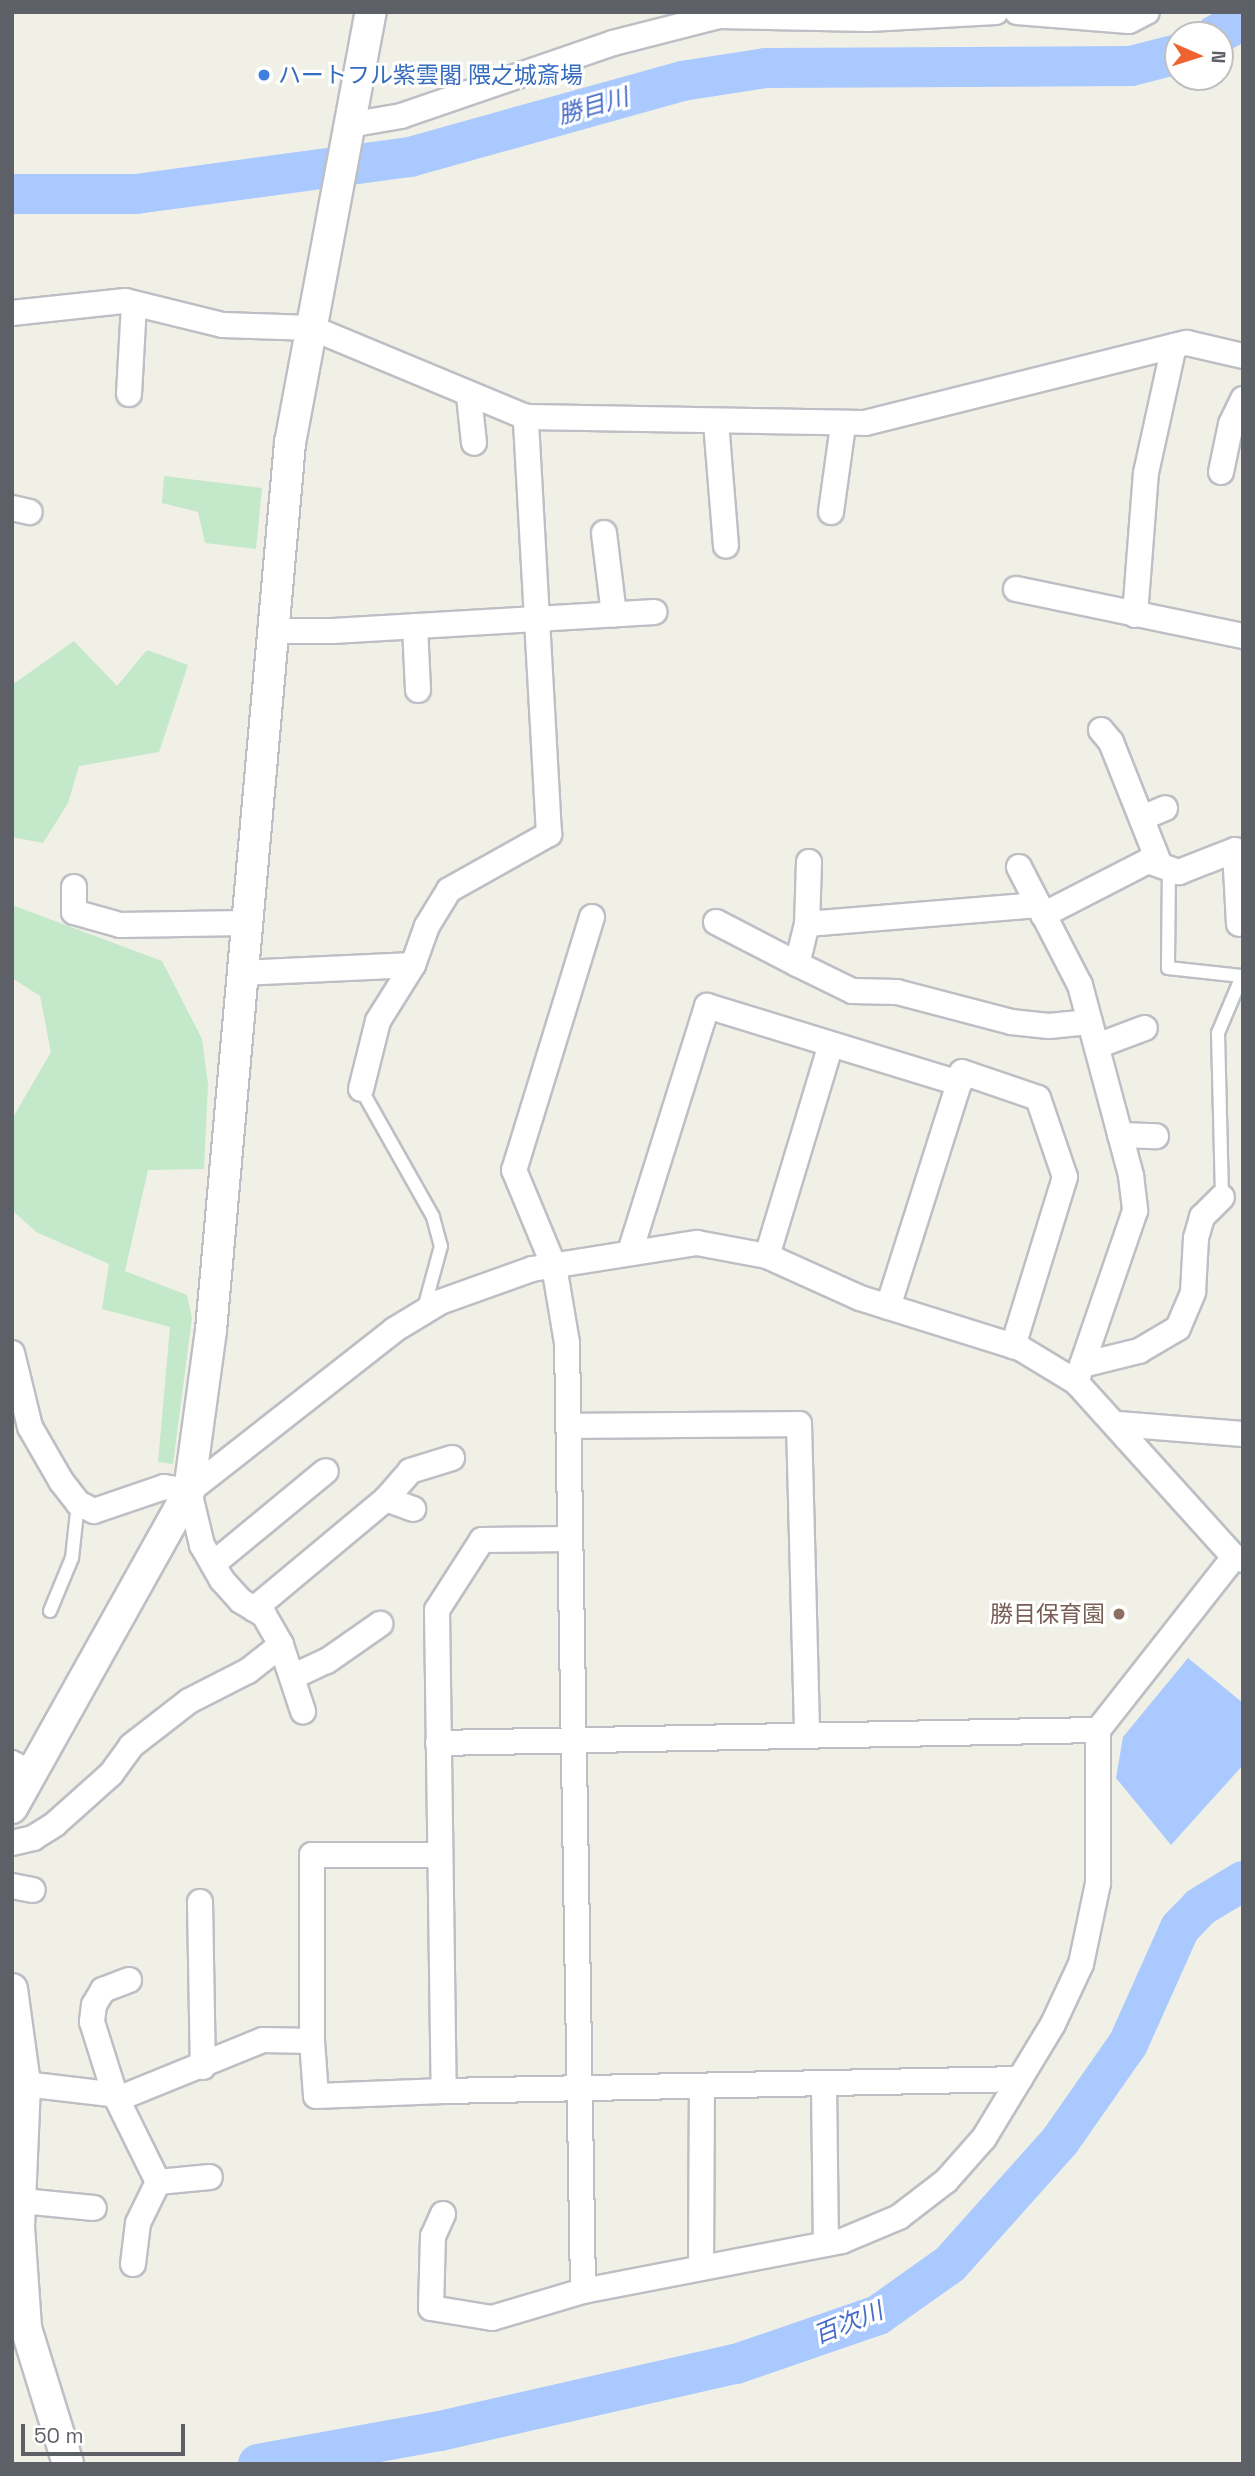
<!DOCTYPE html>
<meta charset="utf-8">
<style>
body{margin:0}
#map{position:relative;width:1255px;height:2476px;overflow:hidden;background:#f1f0e7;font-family:"Space Grotesk","Noto Sans JP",sans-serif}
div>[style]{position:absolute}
.green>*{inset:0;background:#c3e8ca}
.water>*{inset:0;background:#a9c9ff}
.river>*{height:40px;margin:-20px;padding:0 20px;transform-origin:20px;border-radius:20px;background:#a9c9ff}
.roads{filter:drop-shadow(2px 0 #bebfc5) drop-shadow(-2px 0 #bebfc5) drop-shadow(0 2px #bebfc5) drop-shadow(0 -2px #bebfc5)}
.service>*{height:12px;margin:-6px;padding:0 6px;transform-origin:6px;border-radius:6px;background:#fff}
.minor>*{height:24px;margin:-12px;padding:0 12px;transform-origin:12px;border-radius:12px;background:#fff}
.tertiary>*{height:30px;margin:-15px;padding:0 15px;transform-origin:15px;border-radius:15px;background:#fff}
.dots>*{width:19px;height:19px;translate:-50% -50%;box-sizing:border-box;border:4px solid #fff;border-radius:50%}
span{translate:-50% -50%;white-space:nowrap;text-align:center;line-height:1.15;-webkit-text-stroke:6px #fff;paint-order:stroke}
.shop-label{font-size:23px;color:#366cbe}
.left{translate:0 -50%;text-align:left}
.education-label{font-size:23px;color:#785e54}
.right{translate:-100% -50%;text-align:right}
.water-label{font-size:24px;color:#466cc8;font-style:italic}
.frame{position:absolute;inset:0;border:14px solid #5e6067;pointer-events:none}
.north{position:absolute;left:1164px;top:21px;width:70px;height:70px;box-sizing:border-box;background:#fff;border:2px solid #bfbfc2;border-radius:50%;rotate:93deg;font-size:19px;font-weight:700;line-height:28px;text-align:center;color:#5e6067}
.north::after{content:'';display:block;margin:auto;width:24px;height:32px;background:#ee632f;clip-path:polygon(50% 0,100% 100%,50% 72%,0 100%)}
.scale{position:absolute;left:21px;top:2424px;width:164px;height:32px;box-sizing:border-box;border:4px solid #5e6067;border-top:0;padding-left:9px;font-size:21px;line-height:24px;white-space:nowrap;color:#5e6067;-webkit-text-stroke:5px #fff;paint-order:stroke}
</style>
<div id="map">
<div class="green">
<div style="clip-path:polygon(164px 476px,262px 488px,256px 549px,205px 543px,198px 512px,162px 503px)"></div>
<div style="clip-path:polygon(74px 641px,117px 686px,147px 650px,188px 665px,159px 752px,79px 766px,68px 803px,43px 843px,12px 837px,12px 685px)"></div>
<div style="clip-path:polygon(12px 905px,162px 961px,202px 1039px,208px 1084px,204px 1169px,148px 1170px,125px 1271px,187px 1295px,192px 1318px,173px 1464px,158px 1462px,170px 1327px,102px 1309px,109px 1264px,36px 1232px,12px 1210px,12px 1119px,51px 1052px,40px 996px,12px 978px)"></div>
</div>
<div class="water">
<div style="clip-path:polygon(1188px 1658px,1243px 1703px,1243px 1765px,1171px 1845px,1116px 1778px,1123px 1737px)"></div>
</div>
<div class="river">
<div style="left:1215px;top:35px;width:31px;rotate:-27deg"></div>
<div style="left:12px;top:194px;width:124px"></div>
<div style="left:136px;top:194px;width:276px;rotate:-7.7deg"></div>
<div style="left:410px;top:157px;width:282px;rotate:-15.6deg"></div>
<div style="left:682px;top:81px;width:85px;rotate:-8.8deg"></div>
<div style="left:766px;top:68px;width:365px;rotate:-0.3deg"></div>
<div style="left:1131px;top:66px;width:49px;rotate:-14.3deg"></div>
<div style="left:258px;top:2464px;width:185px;rotate:-10.3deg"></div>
<div style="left:440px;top:2431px;width:303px;rotate:-12.8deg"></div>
<div style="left:736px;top:2364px;width:150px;rotate:-19deg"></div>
<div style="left:878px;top:2315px;width:88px;rotate:-35.3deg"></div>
<div style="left:950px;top:2264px;width:165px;rotate:-48.2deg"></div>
<div style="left:1060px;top:2141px;width:118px;rotate:-55deg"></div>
<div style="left:1128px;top:2044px;width:127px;rotate:-65.9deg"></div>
<div style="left:1180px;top:1928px;width:29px;rotate:-46deg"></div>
<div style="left:1200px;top:1907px;width:50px;rotate:-31.2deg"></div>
</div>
<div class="roads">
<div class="service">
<div style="left:1169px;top:868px;width:100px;rotate:90.6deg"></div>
<div style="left:1168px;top:968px;width:74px;rotate:6.2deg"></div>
<div style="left:1242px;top:976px;width:62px;rotate:112.8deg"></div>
<div style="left:1218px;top:1033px;width:164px;rotate:88.6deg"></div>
<div style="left:361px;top:1089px;width:147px;rotate:60.6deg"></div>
<div style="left:433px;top:1217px;width:30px;rotate:75deg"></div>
<div style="left:441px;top:1246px;width:64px;rotate:105.3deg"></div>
<div style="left:50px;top:1611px;width:57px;rotate:-67.5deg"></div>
<div style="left:72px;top:1558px;width:55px;rotate:-83.8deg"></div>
</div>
<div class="minor">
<div style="left:1017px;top:12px;width:112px;rotate:4.6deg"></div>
<div style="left:1129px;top:21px;width:20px;rotate:-27deg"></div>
<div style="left:349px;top:125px;width:53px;rotate:-9.8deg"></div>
<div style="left:401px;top:116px;width:224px;rotate:-19deg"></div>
<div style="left:613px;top:43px;width:109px;rotate:-14.3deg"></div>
<div style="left:719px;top:16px;width:150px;rotate:1.1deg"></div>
<div style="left:869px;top:19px;width:127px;rotate:-3.2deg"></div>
<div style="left:12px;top:313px;width:114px;rotate:-6.1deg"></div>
<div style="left:125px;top:301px;width:101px;rotate:13.8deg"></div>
<div style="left:223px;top:325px;width:89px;rotate:1.9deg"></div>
<div style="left:312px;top:328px;width:232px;rotate:22.6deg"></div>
<div style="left:526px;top:417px;width:339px;rotate:1deg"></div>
<div style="left:865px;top:423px;width:332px;rotate:-14deg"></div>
<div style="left:1187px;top:343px;width:57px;rotate:13.1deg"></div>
<div style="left:129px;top:394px;width:90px;rotate:-86.8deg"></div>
<div style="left:469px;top:396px;width:47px;rotate:83.9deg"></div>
<div style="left:716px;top:422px;width:124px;rotate:85.4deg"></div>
<div style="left:1221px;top:472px;width:49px;rotate:-78.2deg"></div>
<div style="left:1231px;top:424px;width:28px;rotate:-64deg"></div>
<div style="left:12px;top:508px;width:18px;rotate:13deg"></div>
<div style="left:831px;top:512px;width:88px;rotate:-82.1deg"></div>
<div style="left:604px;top:533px;width:82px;rotate:83deg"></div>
<div style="left:1016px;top:589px;width:232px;rotate:11.7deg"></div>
<div style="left:1135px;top:615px;width:142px;rotate:-85.6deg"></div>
<div style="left:1146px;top:473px;width:130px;rotate:-77.6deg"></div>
<div style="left:415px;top:626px;width:64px;rotate:87.3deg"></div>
<div style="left:270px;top:631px;width:63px"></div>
<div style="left:333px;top:631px;width:322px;rotate:-3.4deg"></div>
<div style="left:1101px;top:730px;width:16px;rotate:50deg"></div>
<div style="left:1111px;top:742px;width:132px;rotate:68.3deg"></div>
<div style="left:1142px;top:818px;width:25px;rotate:-23deg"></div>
<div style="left:809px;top:862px;width:62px;rotate:91.8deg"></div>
<div style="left:807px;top:924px;width:232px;rotate:-4.7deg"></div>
<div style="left:1019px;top:867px;width:133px;rotate:62.7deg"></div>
<div style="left:1080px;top:985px;width:198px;rotate:75deg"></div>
<div style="left:1131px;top:1176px;width:35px;rotate:83deg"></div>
<div style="left:1135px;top:1211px;width:181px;rotate:109deg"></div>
<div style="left:74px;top:887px;width:25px;rotate:90deg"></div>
<div style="left:74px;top:912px;width:48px;rotate:15.8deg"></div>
<div style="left:120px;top:925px;width:125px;rotate:-0.9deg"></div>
<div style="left:1043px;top:915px;width:118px;rotate:-27.2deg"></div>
<div style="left:1148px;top:861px;width:33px;rotate:20deg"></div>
<div style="left:1179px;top:872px;width:60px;rotate:-21.4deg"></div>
<div style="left:1235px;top:850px;width:74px;rotate:86.9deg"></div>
<div style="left:592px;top:917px;width:265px;rotate:107.1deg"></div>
<div style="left:514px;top:1170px;width:104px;rotate:67.4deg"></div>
<div style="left:554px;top:1266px;width:78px;rotate:80.4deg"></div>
<div style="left:567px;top:1343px;width:948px;rotate:89.03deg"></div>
<div style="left:583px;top:2291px;width:264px;rotate:-10.9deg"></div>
<div style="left:842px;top:2241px;width:62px;rotate:-22.8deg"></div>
<div style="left:899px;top:2217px;width:59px;rotate:-37.5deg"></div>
<div style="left:946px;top:2181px;width:57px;rotate:-48.5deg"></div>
<div style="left:984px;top:2138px;width:133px;rotate:-58.8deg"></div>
<div style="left:1053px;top:2024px;width:66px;rotate:-65deg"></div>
<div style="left:1081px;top:1964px;width:83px;rotate:-78.1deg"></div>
<div style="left:1098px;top:1883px;width:153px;rotate:-90deg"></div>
<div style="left:1098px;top:1730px;width:220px;rotate:-51.8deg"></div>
<div style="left:716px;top:922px;width:91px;rotate:27.4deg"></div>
<div style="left:797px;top:964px;width:41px;rotate:-76deg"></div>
<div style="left:797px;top:964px;width:61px;rotate:26.1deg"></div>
<div style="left:852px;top:991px;width:45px;rotate:1.3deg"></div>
<div style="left:897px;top:992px;width:118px;rotate:14.7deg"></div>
<div style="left:1011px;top:1022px;width:38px;rotate:6deg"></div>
<div style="left:1049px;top:1026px;width:41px;rotate:-5.6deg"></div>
<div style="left:413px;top:965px;width:41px;rotate:-70.3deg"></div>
<div style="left:427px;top:926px;width:42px;rotate:-58.6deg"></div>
<div style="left:449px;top:890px;width:115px;rotate:-29.2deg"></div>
<div style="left:549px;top:834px;width:418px;rotate:-93.2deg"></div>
<div style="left:241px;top:973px;width:172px;rotate:-2.7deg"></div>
<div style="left:413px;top:965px;width:66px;rotate:122deg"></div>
<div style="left:378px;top:1021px;width:70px;rotate:104deg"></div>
<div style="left:1097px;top:1046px;width:51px;rotate:-20.6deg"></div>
<div style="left:1120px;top:1135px;width:36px;rotate:2deg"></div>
<div style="left:630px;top:1252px;width:258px;rotate:-72.6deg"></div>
<div style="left:707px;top:1006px;width:264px;rotate:17deg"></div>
<div style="left:959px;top:1083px;width:11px;rotate:-75deg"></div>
<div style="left:962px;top:1072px;width:80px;rotate:18.9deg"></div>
<div style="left:1038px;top:1098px;width:83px;rotate:71.1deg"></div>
<div style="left:1065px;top:1177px;width:177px;rotate:107.1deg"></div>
<div style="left:767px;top:1256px;width:221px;rotate:-73.2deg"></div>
<div style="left:888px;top:1307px;width:235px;rotate:-72.4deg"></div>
<div style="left:12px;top:1353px;width:76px;rotate:76.3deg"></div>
<div style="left:30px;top:1427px;width:62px;rotate:60.1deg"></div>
<div style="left:61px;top:1481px;width:28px;rotate:52deg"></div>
<div style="left:78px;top:1503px;width:18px;rotate:27deg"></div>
<div style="left:94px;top:1511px;width:74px;rotate:-18.9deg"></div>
<div style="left:164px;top:1487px;width:25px;rotate:9deg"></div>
<div style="left:189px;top:1491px;width:261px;rotate:-38.1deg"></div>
<div style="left:394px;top:1330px;width:54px;rotate:-31.3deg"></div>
<div style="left:440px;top:1302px;width:98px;rotate:-19.7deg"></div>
<div style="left:532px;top:1269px;width:167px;rotate:-9deg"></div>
<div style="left:697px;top:1243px;width:71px;rotate:10.5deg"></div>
<div style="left:767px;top:1256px;width:102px;rotate:24.3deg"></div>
<div style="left:860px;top:1298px;width:168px;rotate:17.4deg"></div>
<div style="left:1020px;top:1348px;width:66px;rotate:31.3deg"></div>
<div style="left:1076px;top:1382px;width:236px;rotate:47.9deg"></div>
<div style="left:1234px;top:1557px;width:9px;rotate:18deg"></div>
<div style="left:1082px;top:1365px;width:59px;rotate:-13.8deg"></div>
<div style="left:1139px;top:1351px;width:45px;rotate:-30.5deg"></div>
<div style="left:1178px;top:1328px;width:39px;rotate:-67deg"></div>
<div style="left:1193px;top:1292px;width:54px;rotate:-86.8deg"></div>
<div style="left:1196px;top:1238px;width:22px;rotate:-74deg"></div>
<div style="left:1202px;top:1217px;width:28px;rotate:-45deg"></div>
<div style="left:1118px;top:1424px;width:125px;rotate:4.6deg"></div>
<div style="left:568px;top:1426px;width:231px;rotate:-0.5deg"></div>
<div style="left:799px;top:1424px;width:311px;rotate:88.5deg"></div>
<div style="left:189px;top:1491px;width:56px;rotate:76.5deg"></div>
<div style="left:202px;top:1545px;width:40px;rotate:60.3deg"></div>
<div style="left:222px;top:1580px;width:28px;rotate:48deg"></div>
<div style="left:241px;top:1601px;width:27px;rotate:31deg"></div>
<div style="left:264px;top:1615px;width:34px;rotate:60deg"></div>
<div style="left:281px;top:1645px;width:70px;rotate:71.6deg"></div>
<div style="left:386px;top:1499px;width:37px;rotate:-49deg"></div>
<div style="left:410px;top:1471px;width:44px;rotate:-17.2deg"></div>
<div style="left:570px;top:1539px;width:88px;rotate:179.3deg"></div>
<div style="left:482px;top:1540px;width:83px;rotate:122.7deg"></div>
<div style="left:437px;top:1610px;width:481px;rotate:89.2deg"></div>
<div style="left:444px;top:2091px;width:576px;rotate:-1.19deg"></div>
<div style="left:213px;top:1564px;width:146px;rotate:-39.5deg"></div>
<div style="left:254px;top:1609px;width:172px;rotate:-39.8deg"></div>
<div style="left:386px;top:1499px;width:29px;rotate:20deg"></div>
<div style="left:292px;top:1677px;width:38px;rotate:-25deg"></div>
<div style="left:327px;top:1661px;width:65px;rotate:-34.9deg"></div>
<div style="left:438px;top:1743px;width:660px;rotate:-1.13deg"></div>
<div style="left:12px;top:1763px;width:19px;rotate:28deg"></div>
<div style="left:12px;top:1843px;width:22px;rotate:-13deg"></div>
<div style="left:33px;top:1838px;width:26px;rotate:-32deg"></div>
<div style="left:55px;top:1824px;width:75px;rotate:-41.8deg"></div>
<div style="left:111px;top:1774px;width:34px;rotate:-54deg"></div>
<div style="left:131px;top:1746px;width:73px;rotate:-37.8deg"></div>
<div style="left:189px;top:1701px;width:66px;rotate:-27deg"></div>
<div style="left:248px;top:1671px;width:42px;rotate:-38.2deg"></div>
<div style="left:12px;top:1886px;width:21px;rotate:11deg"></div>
<div style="left:200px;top:1902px;width:165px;rotate:89deg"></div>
<div style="left:129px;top:1980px;width:28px;rotate:159deg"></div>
<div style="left:103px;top:1990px;width:17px;rotate:121deg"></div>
<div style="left:94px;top:2005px;width:17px;rotate:97deg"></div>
<div style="left:92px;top:2022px;width:77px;rotate:72.5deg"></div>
<div style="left:115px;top:2095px;width:97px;rotate:63.7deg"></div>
<div style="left:158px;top:2182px;width:52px;rotate:-5.5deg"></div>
<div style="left:312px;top:2041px;width:55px;rotate:85.8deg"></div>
<div style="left:316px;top:2096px;width:128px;rotate:-2.2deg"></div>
<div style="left:25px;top:2084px;width:101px;rotate:6.8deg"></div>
<div style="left:125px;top:2096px;width:149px;rotate:-22.1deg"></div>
<div style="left:263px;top:2040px;width:49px;rotate:1.2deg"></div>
<div style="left:312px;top:2041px;width:186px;rotate:-90deg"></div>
<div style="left:312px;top:1855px;width:127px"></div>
<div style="left:824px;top:2084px;width:160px;rotate:89.3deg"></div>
<div style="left:22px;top:2201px;width:72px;rotate:5.6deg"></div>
<div style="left:443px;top:2214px;width:24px;rotate:114deg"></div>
<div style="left:433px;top:2236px;width:72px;rotate:91.6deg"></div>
<div style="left:431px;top:2308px;width:62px;rotate:9.3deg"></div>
<div style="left:492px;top:2318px;width:95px;rotate:-16.5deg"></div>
<div style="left:133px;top:2264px;width:41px;rotate:-83deg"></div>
<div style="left:138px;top:2223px;width:46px;rotate:-64deg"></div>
<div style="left:701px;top:2268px;width:182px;rotate:-89.7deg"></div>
</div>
<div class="tertiary">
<div style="left:12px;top:1808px;width:363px;rotate:-60.8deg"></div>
<div style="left:189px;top:1491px;width:162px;rotate:-82.2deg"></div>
<div style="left:211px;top:1330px;width:891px;rotate:-84.91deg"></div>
<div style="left:290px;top:443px;width:439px;rotate:-79.4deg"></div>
<div style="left:12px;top:1989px;width:96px;rotate:82.2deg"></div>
<div style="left:25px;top:2084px;width:143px;rotate:92.4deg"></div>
<div style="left:19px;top:2227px;width:101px;rotate:86deg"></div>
<div style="left:26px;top:2328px;width:142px;rotate:72.8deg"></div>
</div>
</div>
<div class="dots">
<div style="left:264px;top:75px;background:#3f7fe0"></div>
<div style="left:1119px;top:1614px;background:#8d6e63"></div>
</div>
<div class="shop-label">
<span class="left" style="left:278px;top:75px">ハートフル紫雲閣 隈之城斎場</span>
</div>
<div class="education-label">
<span class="right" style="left:1105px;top:1614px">勝目保育園</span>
</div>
<div class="water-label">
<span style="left:593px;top:106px;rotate:-16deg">勝目川</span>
<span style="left:848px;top:2323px;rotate:-22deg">百次川</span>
</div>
<div class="frame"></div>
<div class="north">N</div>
<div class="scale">50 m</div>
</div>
